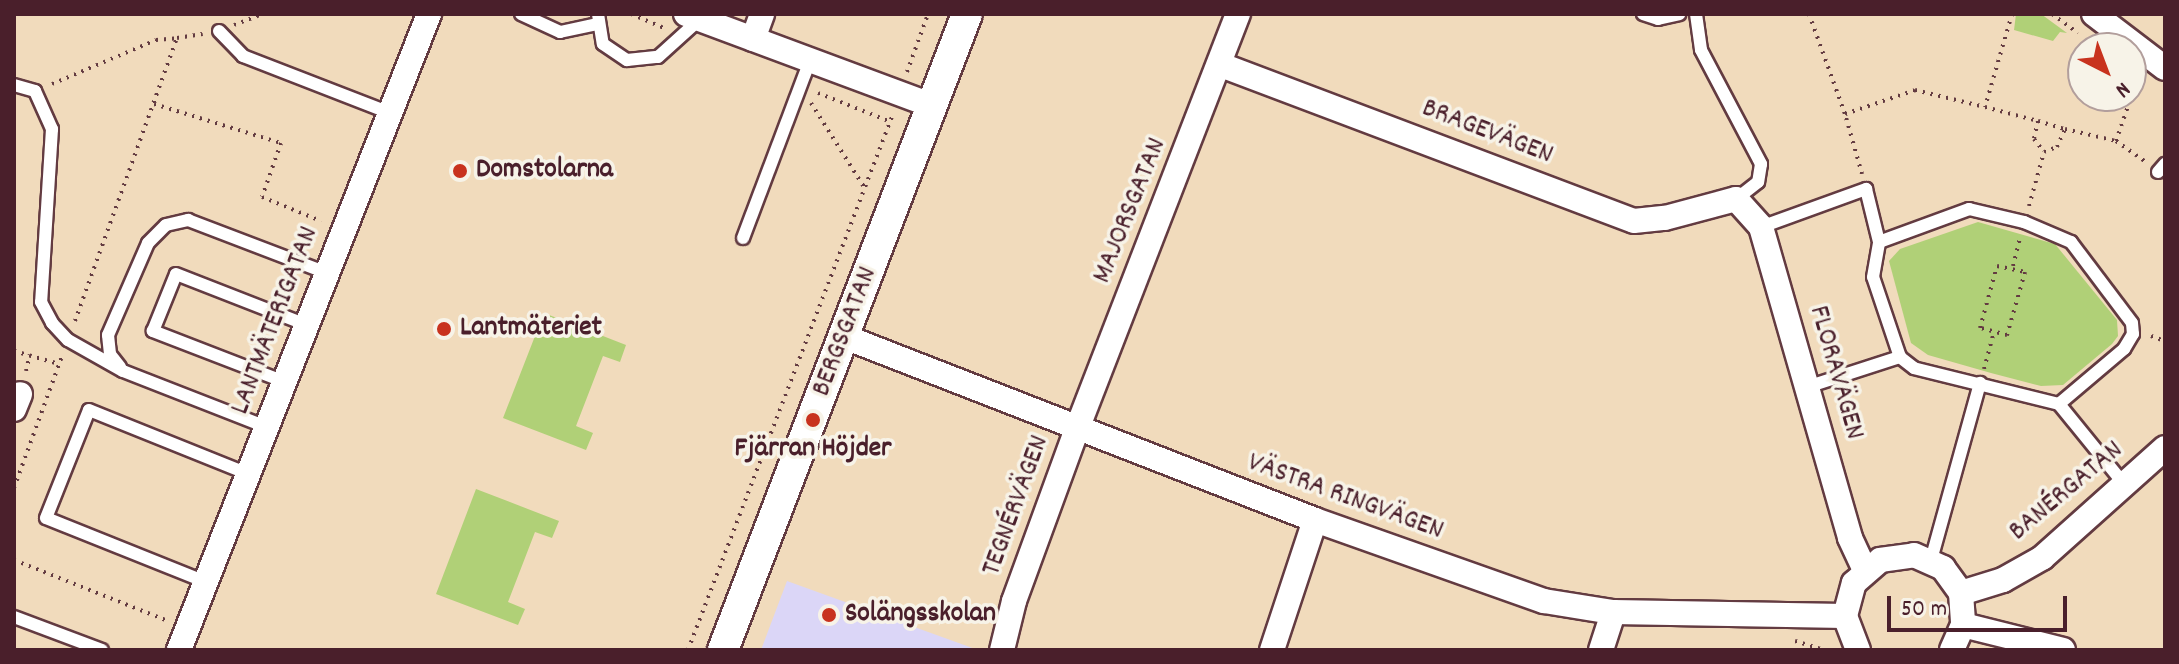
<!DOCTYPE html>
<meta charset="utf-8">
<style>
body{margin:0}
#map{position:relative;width:2179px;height:664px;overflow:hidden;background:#f1dbbc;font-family:Dekko,sans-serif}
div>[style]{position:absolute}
.built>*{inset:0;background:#dbd6f7}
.green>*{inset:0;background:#b0d077}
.path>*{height:4px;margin-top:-2px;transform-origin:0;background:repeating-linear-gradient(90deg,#633b41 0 2px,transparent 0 8px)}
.roads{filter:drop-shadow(2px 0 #633b41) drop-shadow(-2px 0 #633b41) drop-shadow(0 2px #633b41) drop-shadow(0 -2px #633b41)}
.service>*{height:12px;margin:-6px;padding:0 6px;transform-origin:6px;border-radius:6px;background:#fff}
.minor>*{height:24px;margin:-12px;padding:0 12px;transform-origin:12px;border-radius:12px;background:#fff}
.tertiary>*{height:30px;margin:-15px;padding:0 15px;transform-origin:15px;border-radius:15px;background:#fff}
.dots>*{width:22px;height:22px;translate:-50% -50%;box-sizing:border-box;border:4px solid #f7f3e8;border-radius:50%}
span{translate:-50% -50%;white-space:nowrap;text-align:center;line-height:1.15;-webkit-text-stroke:7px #f7f3e8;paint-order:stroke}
.street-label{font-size:28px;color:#4a1f2b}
.poi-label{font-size:28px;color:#4a1f2b;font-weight:700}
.left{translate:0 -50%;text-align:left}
.frame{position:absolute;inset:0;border:16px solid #4a1f2b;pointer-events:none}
.north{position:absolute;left:2067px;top:32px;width:80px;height:80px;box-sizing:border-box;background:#f7f3e8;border:2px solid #b29e9c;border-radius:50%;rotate:138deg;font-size:22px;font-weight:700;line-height:32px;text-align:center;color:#4a1f2b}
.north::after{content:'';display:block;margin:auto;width:28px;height:36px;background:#c8321e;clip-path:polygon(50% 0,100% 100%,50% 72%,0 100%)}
.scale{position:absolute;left:1887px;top:596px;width:180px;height:36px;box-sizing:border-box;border:4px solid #4a1f2b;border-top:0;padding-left:10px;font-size:24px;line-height:28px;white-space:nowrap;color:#4a1f2b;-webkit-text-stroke:6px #f7f3e8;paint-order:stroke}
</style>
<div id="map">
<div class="built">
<div style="clip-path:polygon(787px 581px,978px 650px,761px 650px)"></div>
</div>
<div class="green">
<div style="clip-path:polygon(2016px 14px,2041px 14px,2067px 33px,2060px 32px,2053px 41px,2014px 30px)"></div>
<div style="clip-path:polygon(1978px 222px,2055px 244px,2117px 320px,2118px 336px,2112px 344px,2063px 385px,2041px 386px,1991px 373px,1928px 355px,1911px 343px,1889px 261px,1900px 249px)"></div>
<div style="clip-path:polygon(544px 313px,626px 345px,620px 362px,603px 356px,576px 426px,593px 433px,586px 450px,503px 418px)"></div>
<div style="clip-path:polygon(476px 489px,559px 521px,552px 538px,535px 532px,508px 602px,525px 609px,518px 625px,436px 594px)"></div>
</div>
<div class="path">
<div style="left:631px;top:14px;width:38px;rotate:23deg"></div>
<div style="left:1809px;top:14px;width:106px;rotate:70.2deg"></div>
<div style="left:2012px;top:14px;width:97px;rotate:106.2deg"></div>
<div style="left:1985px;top:107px;width:55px;rotate:14.8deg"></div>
<div style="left:2038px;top:121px;width:18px;rotate:103deg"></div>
<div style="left:2034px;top:139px;width:16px;rotate:52deg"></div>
<div style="left:2052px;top:14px;width:32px;rotate:36deg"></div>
<div style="left:234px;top:25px;width:30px;rotate:-21deg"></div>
<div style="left:907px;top:72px;width:62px;rotate:-70.1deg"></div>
<div style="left:52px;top:84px;width:113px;rotate:-22.9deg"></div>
<div style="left:156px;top:40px;width:21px;rotate:-5deg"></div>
<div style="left:818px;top:93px;width:79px;rotate:21.7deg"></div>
<div style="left:811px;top:103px;width:103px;rotate:57.7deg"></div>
<div style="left:154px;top:104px;width:133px;rotate:17.1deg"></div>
<div style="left:281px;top:143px;width:57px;rotate:109.4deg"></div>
<div style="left:262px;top:197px;width:64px;rotate:22.1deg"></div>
<div style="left:2038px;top:121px;width:28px;rotate:17deg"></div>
<div style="left:2116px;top:141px;width:38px;rotate:35deg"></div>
<div style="left:1862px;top:174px;width:62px;rotate:-105.8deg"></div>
<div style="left:1845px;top:114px;width:74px;rotate:-18.9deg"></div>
<div style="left:1915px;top:90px;width:72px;rotate:13.7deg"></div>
<div style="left:2029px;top:206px;width:56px;rotate:-74.5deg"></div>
<div style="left:2044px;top:152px;width:14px;rotate:-21deg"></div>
<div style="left:2057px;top:147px;width:20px;rotate:-66deg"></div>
<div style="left:2065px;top:129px;width:52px;rotate:13.2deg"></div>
<div style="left:2116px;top:141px;width:68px;rotate:-71deg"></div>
<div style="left:1997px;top:266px;width:29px;rotate:12deg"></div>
<div style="left:2025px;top:272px;width:66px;rotate:105.9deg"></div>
<div style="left:2007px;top:335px;width:28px;rotate:-165deg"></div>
<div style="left:1980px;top:328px;width:64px;rotate:-74.7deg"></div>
<div style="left:2013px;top:266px;width:30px;rotate:-76deg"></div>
<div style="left:75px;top:321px;width:301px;rotate:-70.2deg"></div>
<div style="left:177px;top:38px;width:26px;rotate:-9deg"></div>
<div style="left:2151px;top:336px;width:15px;rotate:20deg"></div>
<div style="left:14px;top:351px;width:47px;rotate:16.1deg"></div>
<div style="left:1984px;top:369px;width:35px;rotate:-75deg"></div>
<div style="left:26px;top:371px;width:17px;rotate:-77deg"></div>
<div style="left:14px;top:488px;width:140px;rotate:-70deg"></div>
<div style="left:14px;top:560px;width:166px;rotate:21.6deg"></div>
<div style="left:1795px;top:641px;width:31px;rotate:17deg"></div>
<div style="left:688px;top:650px;width:574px;rotate:-69.07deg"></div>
</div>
<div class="roads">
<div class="service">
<div style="left:521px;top:14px;width:43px;rotate:24.8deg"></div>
<div style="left:560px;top:32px;width:40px;rotate:-12deg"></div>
<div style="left:598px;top:14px;width:30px;rotate:81deg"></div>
<div style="left:603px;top:44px;width:29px;rotate:34deg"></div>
<div style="left:627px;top:60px;width:31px;rotate:-6deg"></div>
<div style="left:658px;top:57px;width:57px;rotate:-42.1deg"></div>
<div style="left:1643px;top:14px;width:16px;rotate:18deg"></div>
<div style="left:1658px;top:19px;width:22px;rotate:-13deg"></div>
<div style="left:1696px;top:14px;width:36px;rotate:82deg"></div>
<div style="left:1701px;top:50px;width:129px;rotate:62.2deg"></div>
<div style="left:1761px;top:164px;width:18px;rotate:99deg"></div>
<div style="left:1758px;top:182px;width:28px;rotate:142deg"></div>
<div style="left:219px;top:31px;width:35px;rotate:46deg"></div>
<div style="left:243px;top:56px;width:158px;rotate:21.2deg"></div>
<div style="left:14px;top:85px;width:22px;rotate:16deg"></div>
<div style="left:35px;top:91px;width:42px;rotate:65.9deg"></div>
<div style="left:52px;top:129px;width:173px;rotate:93.6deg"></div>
<div style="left:41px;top:302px;width:24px;rotate:62deg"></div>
<div style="left:52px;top:323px;width:23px;rotate:47deg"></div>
<div style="left:68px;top:340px;width:63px;rotate:29.4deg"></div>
<div style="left:123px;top:371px;width:155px;rotate:21.3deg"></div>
<div style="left:2158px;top:172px;width:11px;rotate:-49deg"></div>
<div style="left:1969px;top:209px;width:57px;rotate:13.3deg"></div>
<div style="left:2024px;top:222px;width:51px;rotate:23.1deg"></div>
<div style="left:2071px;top:242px;width:101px;rotate:53deg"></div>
<div style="left:2132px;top:323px;width:11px;rotate:85deg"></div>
<div style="left:2133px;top:334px;width:17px;rotate:121deg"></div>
<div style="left:2124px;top:349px;width:85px;rotate:139.8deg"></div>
<div style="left:2059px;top:404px;width:149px;rotate:-166.1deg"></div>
<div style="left:1914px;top:368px;width:18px;rotate:-142deg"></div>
<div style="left:1900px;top:357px;width:84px;rotate:-108.6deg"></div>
<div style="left:1873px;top:277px;width:36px;rotate:-80deg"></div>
<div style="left:1879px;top:242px;width:96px;rotate:-20.1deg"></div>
<div style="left:1761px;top:227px;width:112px;rotate:-19.9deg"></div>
<div style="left:1866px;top:189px;width:55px;rotate:76.2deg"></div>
<div style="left:743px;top:238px;width:187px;rotate:-69.3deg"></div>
<div style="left:120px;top:367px;width:16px;rotate:-128deg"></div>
<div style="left:110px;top:354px;width:19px;rotate:-96deg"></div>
<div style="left:108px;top:335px;width:100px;rotate:-66.5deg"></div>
<div style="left:148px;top:243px;width:25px;rotate:-45deg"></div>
<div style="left:166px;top:225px;width:23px;rotate:-13deg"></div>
<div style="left:188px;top:220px;width:149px;rotate:20.9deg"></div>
<div style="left:285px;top:382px;width:142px;rotate:-158.9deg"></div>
<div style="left:153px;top:331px;width:61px;rotate:-68deg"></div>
<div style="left:176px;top:274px;width:141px;rotate:21.3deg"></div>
<div style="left:1810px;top:386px;width:95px;rotate:-17.9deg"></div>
<div style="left:2059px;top:404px;width:103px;rotate:50.9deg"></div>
<div style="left:1931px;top:560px;width:184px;rotate:-74.5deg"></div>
<div style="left:206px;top:582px;width:172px;rotate:-158.2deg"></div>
<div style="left:46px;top:518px;width:116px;rotate:-68.3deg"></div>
<div style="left:89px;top:410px;width:171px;rotate:21.9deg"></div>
<div style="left:14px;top:617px;width:94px;rotate:20.6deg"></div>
</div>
<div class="minor">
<div style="left:686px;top:14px;width:261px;rotate:20.4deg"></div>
<div style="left:2094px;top:14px;width:89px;rotate:37.3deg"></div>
<div style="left:753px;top:39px;width:27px;rotate:-70deg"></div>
<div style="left:1221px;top:65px;width:441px;rotate:20.7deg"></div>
<div style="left:1634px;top:221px;width:31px;rotate:-6deg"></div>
<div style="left:1665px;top:218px;width:73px;rotate:-15deg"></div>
<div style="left:1736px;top:199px;width:38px;rotate:48deg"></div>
<div style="left:1761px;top:227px;width:323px;rotate:74deg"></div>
<div style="left:1850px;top:538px;width:35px;rotate:65deg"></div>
<div style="left:845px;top:337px;width:504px;rotate:21.27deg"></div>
<div style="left:1315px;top:520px;width:243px;rotate:19.5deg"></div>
<div style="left:1544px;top:601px;width:70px;rotate:9.1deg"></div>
<div style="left:1613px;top:612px;width:232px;rotate:1deg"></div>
<div style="left:14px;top:409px;width:16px;rotate:-68deg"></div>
<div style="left:1961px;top:593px;width:44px;rotate:-17.2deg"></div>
<div style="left:2003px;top:580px;width:45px;rotate:-29.4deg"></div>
<div style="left:2042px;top:558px;width:165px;rotate:-41.8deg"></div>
<div style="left:1963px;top:625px;width:103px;rotate:14deg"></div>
<div style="left:179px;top:650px;width:683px;rotate:-68.54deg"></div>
<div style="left:1002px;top:650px;width:50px;rotate:-76.2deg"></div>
<div style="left:1014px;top:601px;width:183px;rotate:-69.9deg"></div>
<div style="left:1077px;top:429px;width:445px;rotate:-68.8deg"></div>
<div style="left:1272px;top:650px;width:137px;rotate:-71.7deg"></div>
<div style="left:1601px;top:650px;width:40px;rotate:-72deg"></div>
<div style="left:1858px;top:650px;width:36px;rotate:-111deg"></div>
<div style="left:1845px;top:616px;width:34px;rotate:-75deg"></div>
<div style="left:1854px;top:583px;width:35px;rotate:-41deg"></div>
<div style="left:1880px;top:560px;width:34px;rotate:-8deg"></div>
<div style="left:1914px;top:555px;width:32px;rotate:24deg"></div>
<div style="left:1943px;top:568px;width:31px;rotate:54deg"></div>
<div style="left:1961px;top:593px;width:32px;rotate:86deg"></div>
<div style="left:1963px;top:625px;width:27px;rotate:114deg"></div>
</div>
<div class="tertiary">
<div style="left:723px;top:650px;width:681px;rotate:-69.01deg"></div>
</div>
</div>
<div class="dots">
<div style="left:460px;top:171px;background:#c8321e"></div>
<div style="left:444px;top:329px;background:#c8321e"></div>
<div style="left:813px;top:420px;background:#c8321e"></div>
<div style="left:829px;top:615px;background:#c8321e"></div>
</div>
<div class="street-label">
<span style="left:1487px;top:133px;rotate:21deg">BRAGEVÄGEN</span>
<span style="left:1131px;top:211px;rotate:-68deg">MAJORSGATAN</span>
<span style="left:276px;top:321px;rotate:-69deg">LANTMÄTERIGATAN</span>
<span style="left:846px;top:332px;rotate:-69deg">BERGSGATAN</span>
<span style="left:1835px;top:373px;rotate:74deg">FLORAVÄGEN</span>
<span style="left:2067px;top:492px;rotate:-40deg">BANÉRGATAN</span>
<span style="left:1345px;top:498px;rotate:20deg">VÄSTRA RINGVÄGEN</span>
<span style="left:1017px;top:506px;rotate:-70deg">TEGNÉRVÄGEN</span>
</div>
<div class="poi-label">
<span class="left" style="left:476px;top:171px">Domstolarna</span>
<span class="left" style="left:460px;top:329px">Lantmäteriet</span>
<span style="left:813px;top:450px">Fjärran Höjder</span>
<span class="left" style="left:845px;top:615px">Solängsskolan</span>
</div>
<div class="frame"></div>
<div class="north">N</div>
<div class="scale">50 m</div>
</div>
